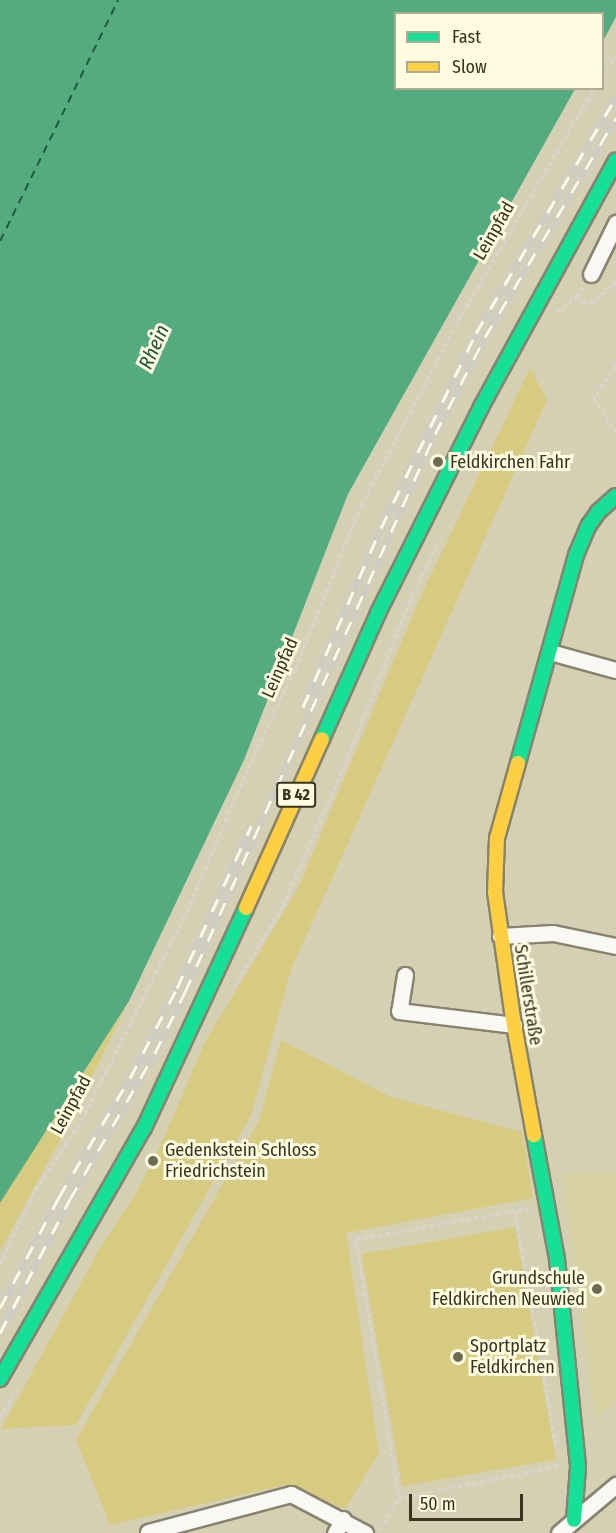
<!DOCTYPE html>
<meta charset="utf-8">
<style>
body{margin:0}
#map{position:relative;width:616px;height:1533px;overflow:hidden;background:#d5d0b4;font-family:"Fira Sans Condensed",sans-serif}
div>[style]{position:absolute}
.built>*{inset:0;background:#d9d2a5}
.green>*{inset:0;background:#d7cb82;transform-origin:0 0}
.water>*{inset:0;background:#54ab80}
.ferry>*{height:1.5px;margin-top:-0.75px;transform-origin:0;background:repeating-linear-gradient(90deg,#1f5a3f 0 8px,transparent 0 14px)}
.path>*{height:3px;margin-top:-1.5px;transform-origin:0;background:repeating-linear-gradient(90deg,#d7d5cd 0 4.5px,transparent 0 7.5px)}
.roads{filter:drop-shadow(2px 0 #87846e) drop-shadow(-2px 0 #87846e) drop-shadow(0 2px #87846e) drop-shadow(0 -2px #87846e)}
.street>*{height:15px;margin:-7.5px;padding:0 7.5px;transform-origin:7.5px;border-radius:7.5px;background:#f9f8f4}
.fast>*{height:14px;margin:-7px;padding:0 7px;transform-origin:7px;border-radius:7px;background:#16e098}
.slow>*{height:14px;margin:-7px;padding:0 7px;transform-origin:7px;border-radius:7px;background:#ffcf43}
.rail>*{height:7px;margin-top:-3.5px;transform-origin:0;background:repeating-linear-gradient(90deg,#fefbe1 0 14px,#cecdc4 0 28px);box-sizing:border-box;border-block:2px solid #cecdc4}
.dots>*{width:16px;height:16px;translate:-50% -50%;box-sizing:border-box;border:3px solid #fefbe1;border-radius:50%}
span{translate:-50% -50%;white-space:nowrap;text-align:center;line-height:1.15;-webkit-text-stroke:6px #fefbe1;paint-order:stroke}
.shield-label span{padding:2px 4px;background:#fefbe1;border:2px solid;border-radius:4px;-webkit-text-stroke-width:0}
.shield-label{font-size:16px;color:#37341f;font-weight:700}
.street-label{font-size:18px;color:#37341f}
.poi-label{font-size:18px;color:#37341f}
.left{translate:0 -50%;text-align:left}
.right{translate:-100% -50%;text-align:right}
.water-label{font-size:20px;color:#1f5a3f;font-style:italic}
.legend{position:absolute;left:394px;top:12px;width:210px;height:78px;box-sizing:border-box;background:#fefbe1;border:2px solid #aeab93;margin:0;padding:8px 10px;list-style:none;font-size:18px;color:#37341f}
.legend li{display:flex;align-items:center;gap:12px;height:30px}
.legend b{width:30px;border:2px solid #aeab93}
.scale{position:absolute;left:409px;top:1494px;width:114px;height:27px;box-sizing:border-box;border:3px solid #37341f;border-top:0;padding-left:8px;font-size:18px;line-height:21px;white-space:nowrap;color:#37341f;-webkit-text-stroke:4px #fefbe1;paint-order:stroke}
</style>
<div id="map">
<div class="built">
<div style="clip-path:polygon(616px 1172px,616px 1403px,595px 1419px,562px 1174px)"></div>
</div>
<div class="green">
<div style="clip-path:polygon(530px 368px,547px 400px,291px 970px,251px 1115px,76px 1425px,1px 1429px,100px 1248px,133px 1198px,155px 1158px,206px 1040px,298px 888px,420px 598px)"></div>
<div style="clip-path:polygon(129px 1001px,72px 1118px,0 1251px,0 1203px)"></div>
<div style="clip-path:polygon(281px 1040px,391px 1097px,522px 1132px,533px 1198px,346px 1233px,379px 1453px,345px 1509px,285px 1485px,110px 1525px,76px 1440px,259px 1121px)"></div>
<div style="left:515px;top:1227px;width:236px;height:156px;rotate:80deg"></div>
</div>
<div class="water">
<div style="clip-path:polygon(0 0,616px 0,616px 17px,603px 41px,602px 14px,396px 14px,396px 88px,575px 89px,348px 494px,244px 760px,129px 1001px,0 1203px)"></div>
</div>
<div class="ferry">
<div style="left:0;top:241px;width:268px;rotate:-63.9deg"></div>
</div>
<div class="path">
<div style="left:602px;top:76px;width:24px;rotate:-55deg"></div>
<div style="left:587px;top:98px;width:9px;rotate:32deg"></div>
<div style="left:576px;top:297px;width:16px;rotate:27deg"></div>
<div style="left:590px;top:304px;width:35px;rotate:-41deg"></div>
<div style="left:557px;top:312px;width:24px;rotate:-38deg"></div>
<div style="left:576px;top:297px;width:14px;rotate:-56deg"></div>
<div style="left:616px;top:365px;width:40px;rotate:124deg"></div>
<div style="left:594px;top:398px;width:40px;rotate:57.1deg"></div>
<div style="left:234px;top:987px;width:95px;rotate:-58.8deg"></div>
<div style="left:283px;top:906px;width:163px;rotate:-66.4deg"></div>
<div style="left:348px;top:757px;width:150px;rotate:-68.6deg"></div>
<div style="left:403px;top:617px;width:84px;rotate:-65.3deg"></div>
<div style="left:530px;top:1208px;width:177px;rotate:169.9deg"></div>
<div style="left:356px;top:1239px;width:263px;rotate:80.6deg"></div>
<div style="left:399px;top:1498px;width:163px;rotate:-11.3deg"></div>
<div style="left:559px;top:1466px;width:2px;rotate:-90deg"></div>
<div style="left:515px;top:1211px;width:239px;rotate:80.1deg"></div>
<div style="left:0;top:1264px;width:82px;rotate:-64.7deg"></div>
<div style="left:35px;top:1190px;width:83px;rotate:-56.3deg"></div>
<div style="left:81px;top:1121px;width:235px;rotate:-63.2deg"></div>
<div style="left:187px;top:911px;width:155px;rotate:-66.9deg"></div>
<div style="left:248px;top:768px;width:110px;rotate:-64.6deg"></div>
<div style="left:295px;top:669px;width:176px;rotate:-68deg"></div>
<div style="left:361px;top:506px;width:217px;rotate:-62.3deg"></div>
<div style="left:462px;top:314px;width:262px;rotate:-59.7deg"></div>
<div style="left:0;top:1418px;width:25px;rotate:-61deg"></div>
<div style="left:380px;top:1530px;width:37px;rotate:-59deg"></div>
</div>
<div class="roads">
<div class="street">
<div style="left:591px;top:274px;width:57px;rotate:-63.9deg"></div>
<div style="left:550px;top:652px;width:68px;rotate:15.3deg"></div>
<div style="left:500px;top:936px;width:53px;rotate:-3.2deg"></div>
<div style="left:553px;top:933px;width:64px;rotate:11.7deg"></div>
<div style="left:405px;top:975px;width:36px;rotate:99deg"></div>
<div style="left:399px;top:1011px;width:116px;rotate:6.9deg"></div>
<div style="left:148px;top:1532px;width:148px;rotate:-14.9deg"></div>
<div style="left:291px;top:1494px;width:84px;rotate:27.8deg"></div>
<div style="left:335px;top:1533px;width:16px;rotate:-60deg"></div>
<div style="left:559px;top:1533px;width:75px;rotate:-40.1deg"></div>
</div>
<div class="fast">
<div style="left:322px;top:739px;width:138px;rotate:-66deg"></div>
<div style="left:378px;top:613px;width:230px;rotate:-63.4deg"></div>
<div style="left:481px;top:407px;width:281px;rotate:-61.3deg"></div>
<div style="left:518px;top:763px;width:216px;rotate:-74.4deg"></div>
<div style="left:576px;top:555px;width:33px;rotate:-67deg"></div>
<div style="left:589px;top:525px;width:16px;rotate:-55deg"></div>
<div style="left:598px;top:512px;width:24px;rotate:-42deg"></div>
<div style="left:534px;top:1135px;width:126px;rotate:79.5deg"></div>
<div style="left:557px;top:1259px;width:209px;rotate:84.2deg"></div>
<div style="left:578px;top:1467px;width:53px;rotate:94.3deg"></div>
<div style="left:0;top:1379px;width:289px;rotate:-60.2deg"></div>
<div style="left:144px;top:1128px;width:242px;rotate:-65.1deg"></div>
</div>
<div class="slow">
<div style="left:518px;top:763px;width:78px;rotate:105.6deg"></div>
<div style="left:497px;top:838px;width:54px;rotate:92.1deg"></div>
<div style="left:495px;top:892px;width:134px;rotate:81.9deg"></div>
<div style="left:514px;top:1025px;width:112px;rotate:79.7deg"></div>
<div style="left:246px;top:908px;width:185px;rotate:-65.8deg"></div>
</div>
</div>
<div class="rail">
<div style="left:303px;top:707px;width:195px;rotate:-66.5deg"></div>
<div style="left:381px;top:528px;width:217px;rotate:-64deg"></div>
<div style="left:476px;top:333px;width:274px;rotate:-59.3deg"></div>
<div style="left:0;top:1308px;width:126px;rotate:-62deg"></div>
<div style="left:59px;top:1197px;width:139px;rotate:-59.2deg"></div>
<div style="left:130px;top:1078px;width:102px;rotate:-62.4deg"></div>
<div style="left:177px;top:988px;width:178px;rotate:-65.4deg"></div>
<div style="left:0;top:1333px;width:151px;rotate:-62.4deg"></div>
<div style="left:70px;top:1199px;width:169px;rotate:-59.8deg"></div>
<div style="left:155px;top:1053px;width:68px;rotate:-63.8deg"></div>
<div style="left:185px;top:992px;width:611px;rotate:-65.87deg"></div>
<div style="left:435px;top:434px;width:109px;rotate:-62.7deg"></div>
<div style="left:485px;top:337px;width:255px;rotate:-59.1deg"></div>
</div>
<div class="dots">
<div style="left:438px;top:462px;background:#6e6b53"></div>
<div style="left:153px;top:1161px;background:#6e6b53"></div>
<div style="left:597px;top:1289px;background:#6e6b53"></div>
<div style="left:458px;top:1357px;background:#6e6b53"></div>
</div>
<div class="shield-label">
<span style="left:296px;top:795px">B 42</span>
</div>
<div class="street-label">
<span style="left:494px;top:231px;rotate:-60deg">Leinpfad</span>
<span style="left:280px;top:668px;rotate:-66deg">Leinpfad</span>
<span style="left:528px;top:995px;rotate:81deg">Schillerstraße</span>
<span style="left:71px;top:1105px;rotate:-61deg">Leinpfad</span>
</div>
<div class="poi-label">
<span class="left" style="left:450px;top:462px">Feldkirchen Fahr</span>
<span class="left" style="left:165px;top:1161px">Gedenkstein Schloss<br>Friedrichstein</span>
<span class="right" style="left:585px;top:1289px">Grundschule<br>Feldkirchen Neuwied</span>
<span class="left" style="left:470px;top:1357px">Sportplatz<br>Feldkirchen</span>
</div>
<div class="water-label">
<span style="left:154px;top:347px;rotate:-66deg">Rhein</span>
</div>
<ul class="legend">
<li><b style="height:8px;background:#16e098"></b>Fast</li>
<li><b style="height:8px;background:#ffcf43"></b>Slow</li>
</ul>
<div class="scale">50 m</div>
</div>
